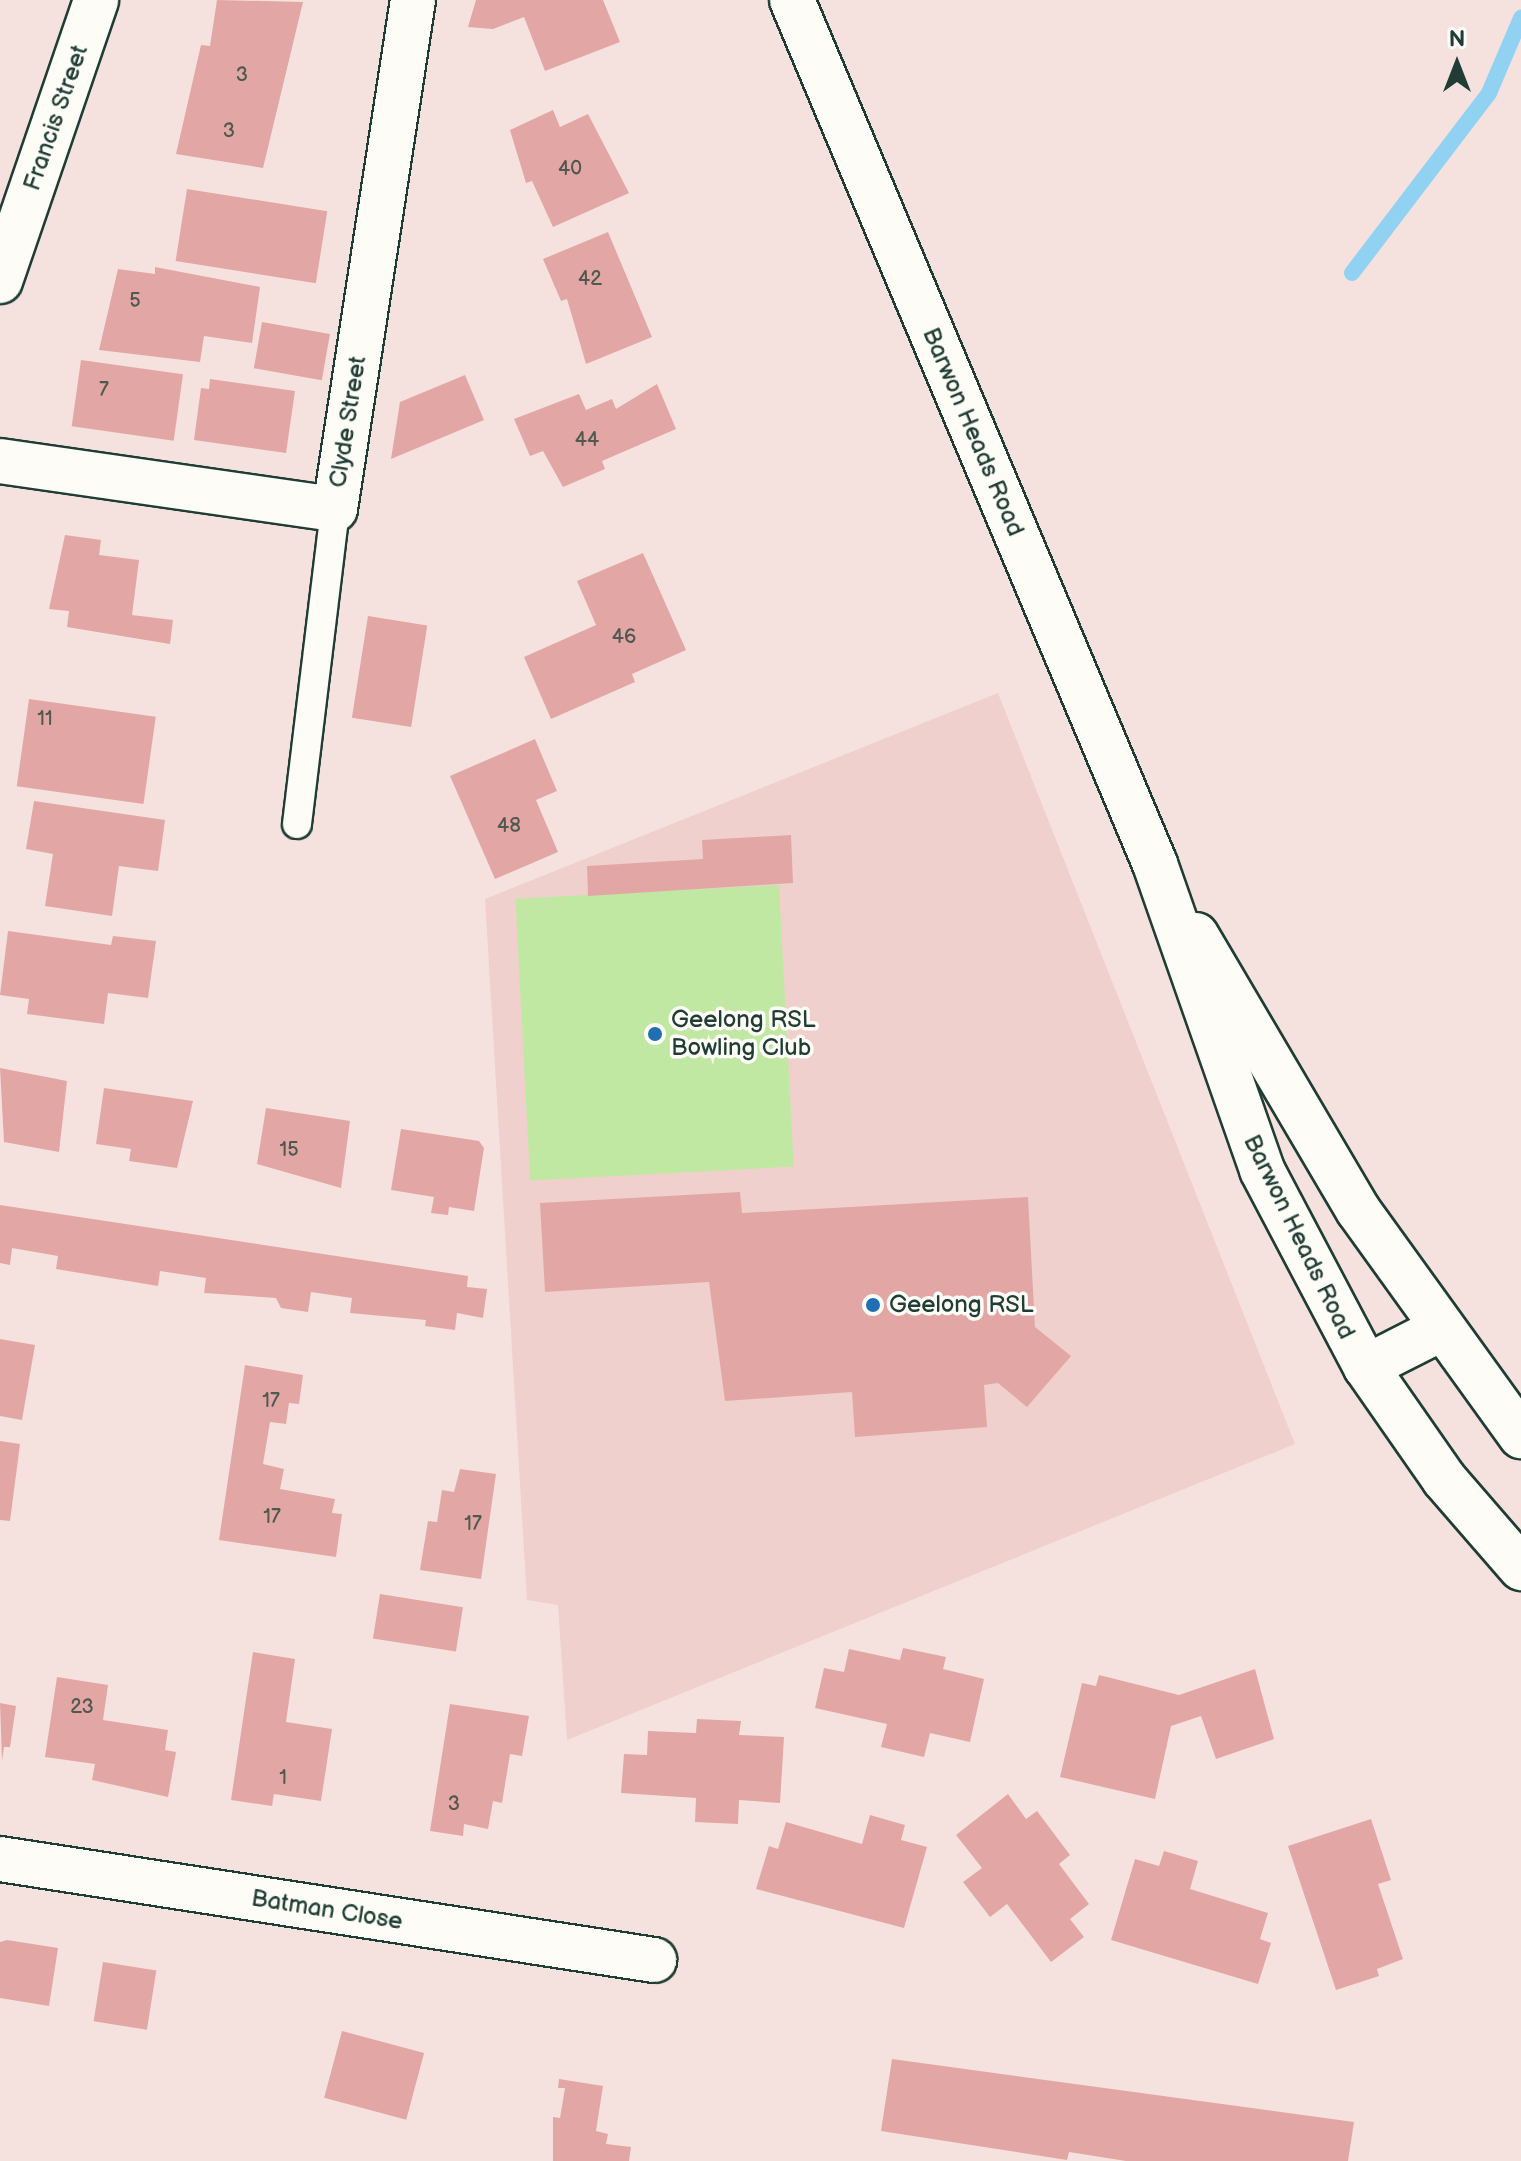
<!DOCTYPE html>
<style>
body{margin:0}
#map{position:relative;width:1521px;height:2161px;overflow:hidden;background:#f5e2de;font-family:"Balsamiq Sans",sans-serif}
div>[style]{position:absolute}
.built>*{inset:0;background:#efd0cd}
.green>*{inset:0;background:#c1e8a3;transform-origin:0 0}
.stream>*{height:16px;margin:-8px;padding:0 8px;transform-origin:8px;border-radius:8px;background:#91d2f3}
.building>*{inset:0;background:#e2a7a4;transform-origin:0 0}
.roads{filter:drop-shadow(2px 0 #1f3d34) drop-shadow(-2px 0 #1f3d34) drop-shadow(0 2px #1f3d34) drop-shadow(0 -2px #1f3d34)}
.lane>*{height:28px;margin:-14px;padding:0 14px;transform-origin:14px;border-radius:14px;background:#fdfcf7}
.street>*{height:44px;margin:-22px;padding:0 22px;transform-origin:22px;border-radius:22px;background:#fdfcf7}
.secondary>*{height:44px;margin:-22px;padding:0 22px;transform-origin:22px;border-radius:22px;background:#fdfcf7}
.dots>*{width:22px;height:22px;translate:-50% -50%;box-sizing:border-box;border:4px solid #fdfcf7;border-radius:50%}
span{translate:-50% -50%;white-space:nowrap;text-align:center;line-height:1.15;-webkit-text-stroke:7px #fdfcf7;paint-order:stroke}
.number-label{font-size:20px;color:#505850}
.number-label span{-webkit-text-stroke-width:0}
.street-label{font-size:24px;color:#1f3d34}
.poi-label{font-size:24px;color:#1f3d34}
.left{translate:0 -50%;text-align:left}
.north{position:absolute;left:1417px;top:24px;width:80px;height:80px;-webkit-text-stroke:6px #fdfcf7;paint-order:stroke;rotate:0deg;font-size:22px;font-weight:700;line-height:32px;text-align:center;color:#1f3d34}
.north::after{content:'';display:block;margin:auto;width:28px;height:36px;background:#1f3d34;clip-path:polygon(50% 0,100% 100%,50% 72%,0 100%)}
</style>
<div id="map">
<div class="built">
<div style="clip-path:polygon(998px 693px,1295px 1444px,567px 1740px,558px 1605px,527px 1600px,485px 899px)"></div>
</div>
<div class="green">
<div style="left:779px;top:885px;width:282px;height:264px;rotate:87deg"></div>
</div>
<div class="stream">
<div style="left:1352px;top:273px;width:226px;rotate:-52.7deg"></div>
<div style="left:1489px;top:93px;width:82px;rotate:-66.9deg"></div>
</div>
<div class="building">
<div style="clip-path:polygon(217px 0,303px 2px,263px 168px,176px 154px,201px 45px,210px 46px)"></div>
<div style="clip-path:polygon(476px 0,603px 0,620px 42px,545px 71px,524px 17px,493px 29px,468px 27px)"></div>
<div style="clip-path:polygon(553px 110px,560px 127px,588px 114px,629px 193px,553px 227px,532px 181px,526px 183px,510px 130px)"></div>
<div style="left:187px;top:189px;width:142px;height:73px;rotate:9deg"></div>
<div style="clip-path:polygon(608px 232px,652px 337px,586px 364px,567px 299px,561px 301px,543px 259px)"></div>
<div style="clip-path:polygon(155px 267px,260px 287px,252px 343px,204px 336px,200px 362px,99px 350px,118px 269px,155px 274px)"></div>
<div style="left:262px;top:322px;width:69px;height:47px;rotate:10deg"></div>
<div style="left:81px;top:360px;width:103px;height:67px;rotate:8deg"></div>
<div style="clip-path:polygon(465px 375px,484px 420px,391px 459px,400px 402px)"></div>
<div style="clip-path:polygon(210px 379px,295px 391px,286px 453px,194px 440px,201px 388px,209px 389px)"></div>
<div style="clip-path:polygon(657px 384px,676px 429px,602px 461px,605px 469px,563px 487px,543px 451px,530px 456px,514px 419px,579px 394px,586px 410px,612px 399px,616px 409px)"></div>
<div style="clip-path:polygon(65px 535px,101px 540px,99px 555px,139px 560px,132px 615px,173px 620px,170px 644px,67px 627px,69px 611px,49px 609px)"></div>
<div style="clip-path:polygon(643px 553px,686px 650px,632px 674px,635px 682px,551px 719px,524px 657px,596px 625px,577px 581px)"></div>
<div style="left:368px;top:616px;width:60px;height:103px;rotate:9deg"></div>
<div style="left:29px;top:699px;width:128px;height:88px;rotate:8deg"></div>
<div style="clip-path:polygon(535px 739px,557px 791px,536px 800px,558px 852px,495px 879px,450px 776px)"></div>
<div style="clip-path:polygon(34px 801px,165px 820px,158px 871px,119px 866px,112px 916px,45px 906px,53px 854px,26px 849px)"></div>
<div style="clip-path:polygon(791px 835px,793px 883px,588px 896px,587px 866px,703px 859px,702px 840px)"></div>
<div style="clip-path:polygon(8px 931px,111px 945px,113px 936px,156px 941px,148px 998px,108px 993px,104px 1024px,27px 1014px,29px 999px,0 995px)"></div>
<div style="clip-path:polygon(0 1068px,67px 1081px,59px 1152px,4px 1142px)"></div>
<div style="clip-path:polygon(104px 1088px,193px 1101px,177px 1168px,129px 1161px,131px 1149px,96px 1144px)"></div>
<div style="clip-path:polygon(266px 1108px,350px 1121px,341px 1188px,257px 1164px)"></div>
<div style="clip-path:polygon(401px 1129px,479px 1141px,484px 1148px,474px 1211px,449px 1207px,448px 1215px,431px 1213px,434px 1197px,391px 1190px)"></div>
<div style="clip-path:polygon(740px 1192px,742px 1213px,1028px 1197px,1035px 1327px,1071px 1356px,1027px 1407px,998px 1383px,984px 1385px,987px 1427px,855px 1437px,852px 1392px,725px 1401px,709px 1282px,545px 1292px,540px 1203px)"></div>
<div style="clip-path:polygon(0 1205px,468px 1276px,467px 1287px,487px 1289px,483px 1318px,457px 1313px,455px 1330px,425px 1326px,426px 1320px,350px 1313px,352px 1298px,311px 1292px,308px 1312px,281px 1308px,276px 1298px,204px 1293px,206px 1278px,160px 1271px,158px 1286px,56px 1269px,58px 1256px,12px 1248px,10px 1265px,0 1263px)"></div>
<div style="clip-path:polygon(0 1339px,35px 1345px,22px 1420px,0 1416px)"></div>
<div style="clip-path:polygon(245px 1365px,303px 1375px,299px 1404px,289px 1403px,286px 1424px,270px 1422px,263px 1464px,284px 1469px,280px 1489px,335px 1499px,332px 1513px,342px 1514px,336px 1557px,219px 1540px)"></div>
<div style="clip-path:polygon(0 1441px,20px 1444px,10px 1521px,0 1520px)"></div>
<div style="clip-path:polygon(460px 1469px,496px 1474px,481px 1579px,420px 1570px,428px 1521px,437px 1522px,442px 1490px,454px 1492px)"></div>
<div style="left:380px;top:1594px;width:84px;height:45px;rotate:9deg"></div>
<div style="clip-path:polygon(903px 1648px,946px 1657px,943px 1669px,984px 1679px,970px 1742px,930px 1733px,924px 1757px,881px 1747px,887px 1724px,815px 1708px,824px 1668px,844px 1672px,849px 1649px,900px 1660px)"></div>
<div style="clip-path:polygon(253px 1652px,295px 1659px,286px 1722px,332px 1729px,321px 1801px,274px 1794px,272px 1806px,231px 1800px)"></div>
<div style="clip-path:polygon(1255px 1669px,1274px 1739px,1216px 1759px,1201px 1716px,1171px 1726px,1155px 1799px,1060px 1777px,1082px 1683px,1096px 1686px,1099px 1675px,1179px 1695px)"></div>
<div style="clip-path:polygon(57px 1677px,108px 1685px,103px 1720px,168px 1730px,165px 1750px,176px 1752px,168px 1797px,92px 1780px,95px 1764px,45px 1757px)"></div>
<div style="clip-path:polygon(0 1703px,16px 1706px,10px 1747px,4px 1747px,2px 1761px)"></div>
<div style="clip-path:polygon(450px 1704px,529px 1716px,522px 1756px,510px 1754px,502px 1803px,493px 1801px,488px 1829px,464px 1824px,463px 1836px,430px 1831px)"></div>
<div style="clip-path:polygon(697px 1719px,741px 1721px,739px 1735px,784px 1737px,780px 1803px,739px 1800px,738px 1824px,695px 1822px,696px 1798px,621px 1793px,624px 1754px,647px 1755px,648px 1731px,696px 1733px)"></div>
<div style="clip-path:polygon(1008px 1794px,1026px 1819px,1037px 1811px,1070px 1855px,1059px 1864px,1089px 1904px,1070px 1919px,1084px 1937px,1051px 1962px,1007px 1904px,990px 1917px,963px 1882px,982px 1868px,956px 1835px)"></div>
<div style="clip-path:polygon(870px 1815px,905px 1825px,901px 1840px,927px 1847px,904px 1928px,756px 1889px,769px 1846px,778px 1849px,786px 1822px,862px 1844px)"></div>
<div style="clip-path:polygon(1371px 1819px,1391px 1880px,1378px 1884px,1403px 1959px,1377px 1969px,1379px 1976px,1336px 1990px,1288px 1846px)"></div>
<div style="clip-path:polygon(1164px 1851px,1198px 1861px,1190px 1889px,1268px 1913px,1260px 1939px,1271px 1943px,1258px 1984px,1111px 1940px,1135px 1859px,1159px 1866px)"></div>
<div style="clip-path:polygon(7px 1940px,58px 1948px,49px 2006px,0 1998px,0 1942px)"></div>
<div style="left:103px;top:1962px;width:54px;height:60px;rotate:9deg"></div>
<div style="left:342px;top:2031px;width:85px;height:69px;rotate:15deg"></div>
<div style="clip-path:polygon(892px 2059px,1354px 2122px,1348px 2161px,1126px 2161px,1069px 2152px,1067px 2160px,881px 2131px)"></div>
<div style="clip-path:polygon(559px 2079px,603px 2086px,596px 2131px,608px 2134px,606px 2144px,631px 2147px,629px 2161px,553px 2161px,553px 2117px,560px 2118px,565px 2088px,558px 2088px)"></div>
</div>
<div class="roads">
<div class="lane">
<div style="left:297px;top:824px;width:317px;rotate:-83.1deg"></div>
</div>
<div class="street">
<div style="left:0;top:281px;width:297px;rotate:-71.1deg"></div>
<div style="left:0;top:461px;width:338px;rotate:8.2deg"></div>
<div style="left:335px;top:509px;width:515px;rotate:-81.29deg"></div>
<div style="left:0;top:1859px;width:662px;rotate:8.78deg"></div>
</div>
<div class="secondary">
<div style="left:792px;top:0;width:937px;rotate:67.21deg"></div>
<div style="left:1155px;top:864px;width:324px;rotate:70.7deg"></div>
<div style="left:1262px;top:1170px;width:223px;rotate:62.2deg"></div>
<div style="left:1366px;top:1367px;width:136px;rotate:55.1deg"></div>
<div style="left:1444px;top:1479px;width:118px;rotate:49.1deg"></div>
<div style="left:1196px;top:935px;width:319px;rotate:59.5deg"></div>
<div style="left:1358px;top:1210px;width:279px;rotate:54.2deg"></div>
<div style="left:1366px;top:1367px;width:82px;rotate:-26.9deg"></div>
</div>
</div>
<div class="dots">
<div style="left:655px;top:1034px;background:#1f6fb2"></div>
<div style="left:873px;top:1305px;background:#1f6fb2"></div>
</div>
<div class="number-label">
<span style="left:242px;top:75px">3</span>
<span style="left:229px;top:131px">3</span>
<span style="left:570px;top:169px">40</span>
<span style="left:590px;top:279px">42</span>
<span style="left:135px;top:301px">5</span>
<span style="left:104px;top:390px">7</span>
<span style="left:587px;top:440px">44</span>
<span style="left:624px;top:637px">46</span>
<span style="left:45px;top:719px">11</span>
<span style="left:509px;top:826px">48</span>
<span style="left:289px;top:1150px">15</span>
<span style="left:271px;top:1401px">17</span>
<span style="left:272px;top:1517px">17</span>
<span style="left:473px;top:1524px">17</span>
<span style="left:82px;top:1707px">23</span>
<span style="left:283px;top:1778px">1</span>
<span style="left:454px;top:1804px">3</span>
</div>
<div class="street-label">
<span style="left:56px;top:118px;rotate:-71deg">Francis Street</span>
<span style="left:348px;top:422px;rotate:-81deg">Clyde Street</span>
<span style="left:973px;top:432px;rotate:67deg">Barwon Heads Road</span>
<span style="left:1299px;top:1237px;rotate:64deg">Barwon Heads Road</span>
<span style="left:327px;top:1910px;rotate:9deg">Batman Close</span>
</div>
<div class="poi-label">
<span class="left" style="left:671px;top:1034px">Geelong RSL<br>Bowling Club</span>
<span class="left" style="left:889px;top:1305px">Geelong RSL</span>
</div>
<div class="north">N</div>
</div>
